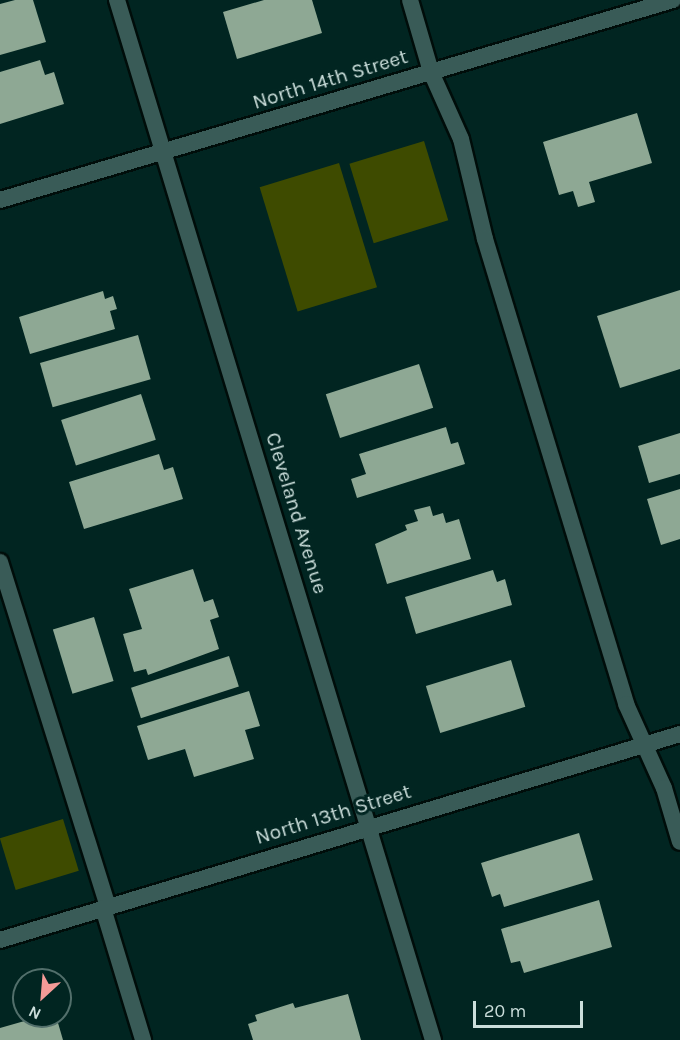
<!DOCTYPE html>
<style>
body{margin:0}
#map{position:relative;width:680px;height:1040px;overflow:hidden;background:#012521;font-family:Karla,sans-serif}
div>[style]{position:absolute}
.green>*{inset:0;background:#3e4b00;transform-origin:0 0}
.building>*{inset:0;background:#8ea894;transform-origin:0 0}
.roads{filter:drop-shadow(2px 0 #000d0a) drop-shadow(-2px 0 #000d0a) drop-shadow(0 2px #000d0a) drop-shadow(0 -2px #000d0a)}
.service>*{height:16px;margin:-8px;padding:0 8px;transform-origin:8px;border-radius:8px;background:#395b57}
.minor>*{height:16px;margin:-8px;padding:0 8px;transform-origin:8px;border-radius:8px;background:#395b57}
span{translate:-50% -50%;white-space:nowrap;text-align:center;line-height:1.15;-webkit-text-stroke:6px #012521;paint-order:stroke}
.street-label{font-size:21px;color:#cbdedb}
.north{position:absolute;left:12px;top:968px;width:60px;height:60px;box-sizing:border-box;background:#012521;border:2px solid #526f6b;border-radius:50%;rotate:206deg;font-size:16px;font-weight:700;line-height:24px;text-align:center;color:#cbdedb}
.north::after{content:'';display:block;margin:auto;width:21px;height:27px;background:#f59b97;clip-path:polygon(50% 0,100% 100%,50% 72%,0 100%)}
.scale{position:absolute;left:473px;top:1001px;width:110px;height:27px;box-sizing:border-box;border:3px solid #cbdedb;border-top:0;padding-left:8px;font-size:18px;line-height:21px;white-space:nowrap;color:#cbdedb;-webkit-text-stroke:4px #012521;paint-order:stroke}
</style>
<div id="map">
<div class="green">
<div style="left:424px;top:141px;width:83px;height:78px;rotate:73deg"></div>
<div style="left:339px;top:163px;width:130px;height:83px;rotate:73deg"></div>
<div style="left:63px;top:819px;width:54px;height:66px;rotate:73deg"></div>
</div>
<div class="building">
<div style="clip-path:polygon(15px 0,33px 0,46px 42px,0 55px,0 4px)"></div>
<div style="clip-path:polygon(264px 0,312px 0,322px 33px,237px 59px,223px 12px)"></div>
<div style="clip-path:polygon(40px 60px,45px 75px,54px 72px,64px 104px,0 124px,0 72px)"></div>
<div style="clip-path:polygon(637px 113px,652px 163px,589px 182px,595px 202px,578px 207px,573px 191px,559px 195px,543px 142px)"></div>
<div style="clip-path:polygon(680px 290px,680px 369px,620px 388px,597px 316px)"></div>
<div style="clip-path:polygon(103px 291px,105px 299px,113px 296px,117px 309px,110px 311px,115px 329px,30px 354px,19px 317px)"></div>
<div style="left:138px;top:335px;width:46px;height:102px;rotate:74deg"></div>
<div style="left:419px;top:364px;width:46px;height:98px;rotate:72deg"></div>
<div style="left:141px;top:394px;width:48px;height:84px;rotate:72deg"></div>
<div style="clip-path:polygon(446px 427px,451px 444px,458px 442px,465px 464px,357px 498px,351px 479px,366px 474px,359px 454px)"></div>
<div style="clip-path:polygon(680px 433px,680px 474px,649px 483px,638px 446px)"></div>
<div style="clip-path:polygon(159px 454px,164px 470px,173px 467px,183px 499px,84px 529px,69px 482px)"></div>
<div style="clip-path:polygon(680px 489px,680px 539px,661px 545px,647px 499px)"></div>
<div style="clip-path:polygon(430px 506px,433px 516px,443px 513px,446px 523px,459px 519px,471px 559px,387px 584px,375px 544px,407px 530px,405px 525px,418px 521px,414px 510px)"></div>
<div style="clip-path:polygon(193px 569px,204px 602px,213px 599px,219px 617px,210px 620px,219px 649px,148px 675px,146px 669px,134px 672px,123px 634px,142px 629px,129px 589px)"></div>
<div style="clip-path:polygon(493px 570px,497px 582px,505px 579px,512px 605px,416px 634px,405px 597px)"></div>
<div style="left:94px;top:617px;width:67px;height:43px;rotate:73deg"></div>
<div style="left:229px;top:656px;width:32px;height:103px;rotate:72deg"></div>
<div style="left:511px;top:660px;width:49px;height:89px;rotate:73deg"></div>
<div style="clip-path:polygon(249px 691px,260px 726px,245px 730px,254px 759px,194px 777px,185px 749px,148px 760px,137px 726px)"></div>
<div style="clip-path:polygon(579px 833px,593px 880px,504px 907px,500px 894px,492px 897px,481px 863px)"></div>
<div style="clip-path:polygon(599px 900px,612px 947px,524px 973px,520px 961px,511px 963px,501px 929px)"></div>
<div style="clip-path:polygon(348px 994px,361px 1040px,253px 1040px,248px 1024px,257px 1021px,255px 1015px,293px 1003px,295px 1008px)"></div>
<div style="clip-path:polygon(42px 1016px,56px 1016px,63px 1040px,0 1040px,0 1028px)"></div>
</div>
<div class="roads">
<div class="service">
<div style="left:410px;top:0;width:75px;rotate:73.7deg"></div>
<div style="left:431px;top:72px;width:73px;rotate:65.9deg"></div>
<div style="left:461px;top:139px;width:103px;rotate:76.5deg"></div>
<div style="left:485px;top:239px;width:486px;rotate:73.1deg"></div>
<div style="left:626px;top:704px;width:92px;rotate:65.7deg"></div>
<div style="left:664px;top:788px;width:56px;rotate:73.5deg"></div>
<div style="left:0;top:562px;width:362px;rotate:72.6deg"></div>
<div style="left:103px;top:908px;width:138px;rotate:73.1deg"></div>
</div>
<div class="minor">
<div style="left:117px;top:0;width:1087px;rotate:73.1deg"></div>
<div style="left:0;top:200px;width:702px;rotate:-16.55deg"></div>
<div style="left:0;top:940px;width:711px;rotate:-16.85deg"></div>
</div>
</div>
<div class="street-label">
<span style="left:330px;top:79px;rotate:-17deg">North 14th Street</span>
<span style="left:297px;top:513px;rotate:73deg">Cleveland Avenue</span>
<span style="left:333px;top:814px;rotate:-17deg">North 13th Street</span>
</div>
<div class="north">N</div>
<div class="scale">20 m</div>
</div>
